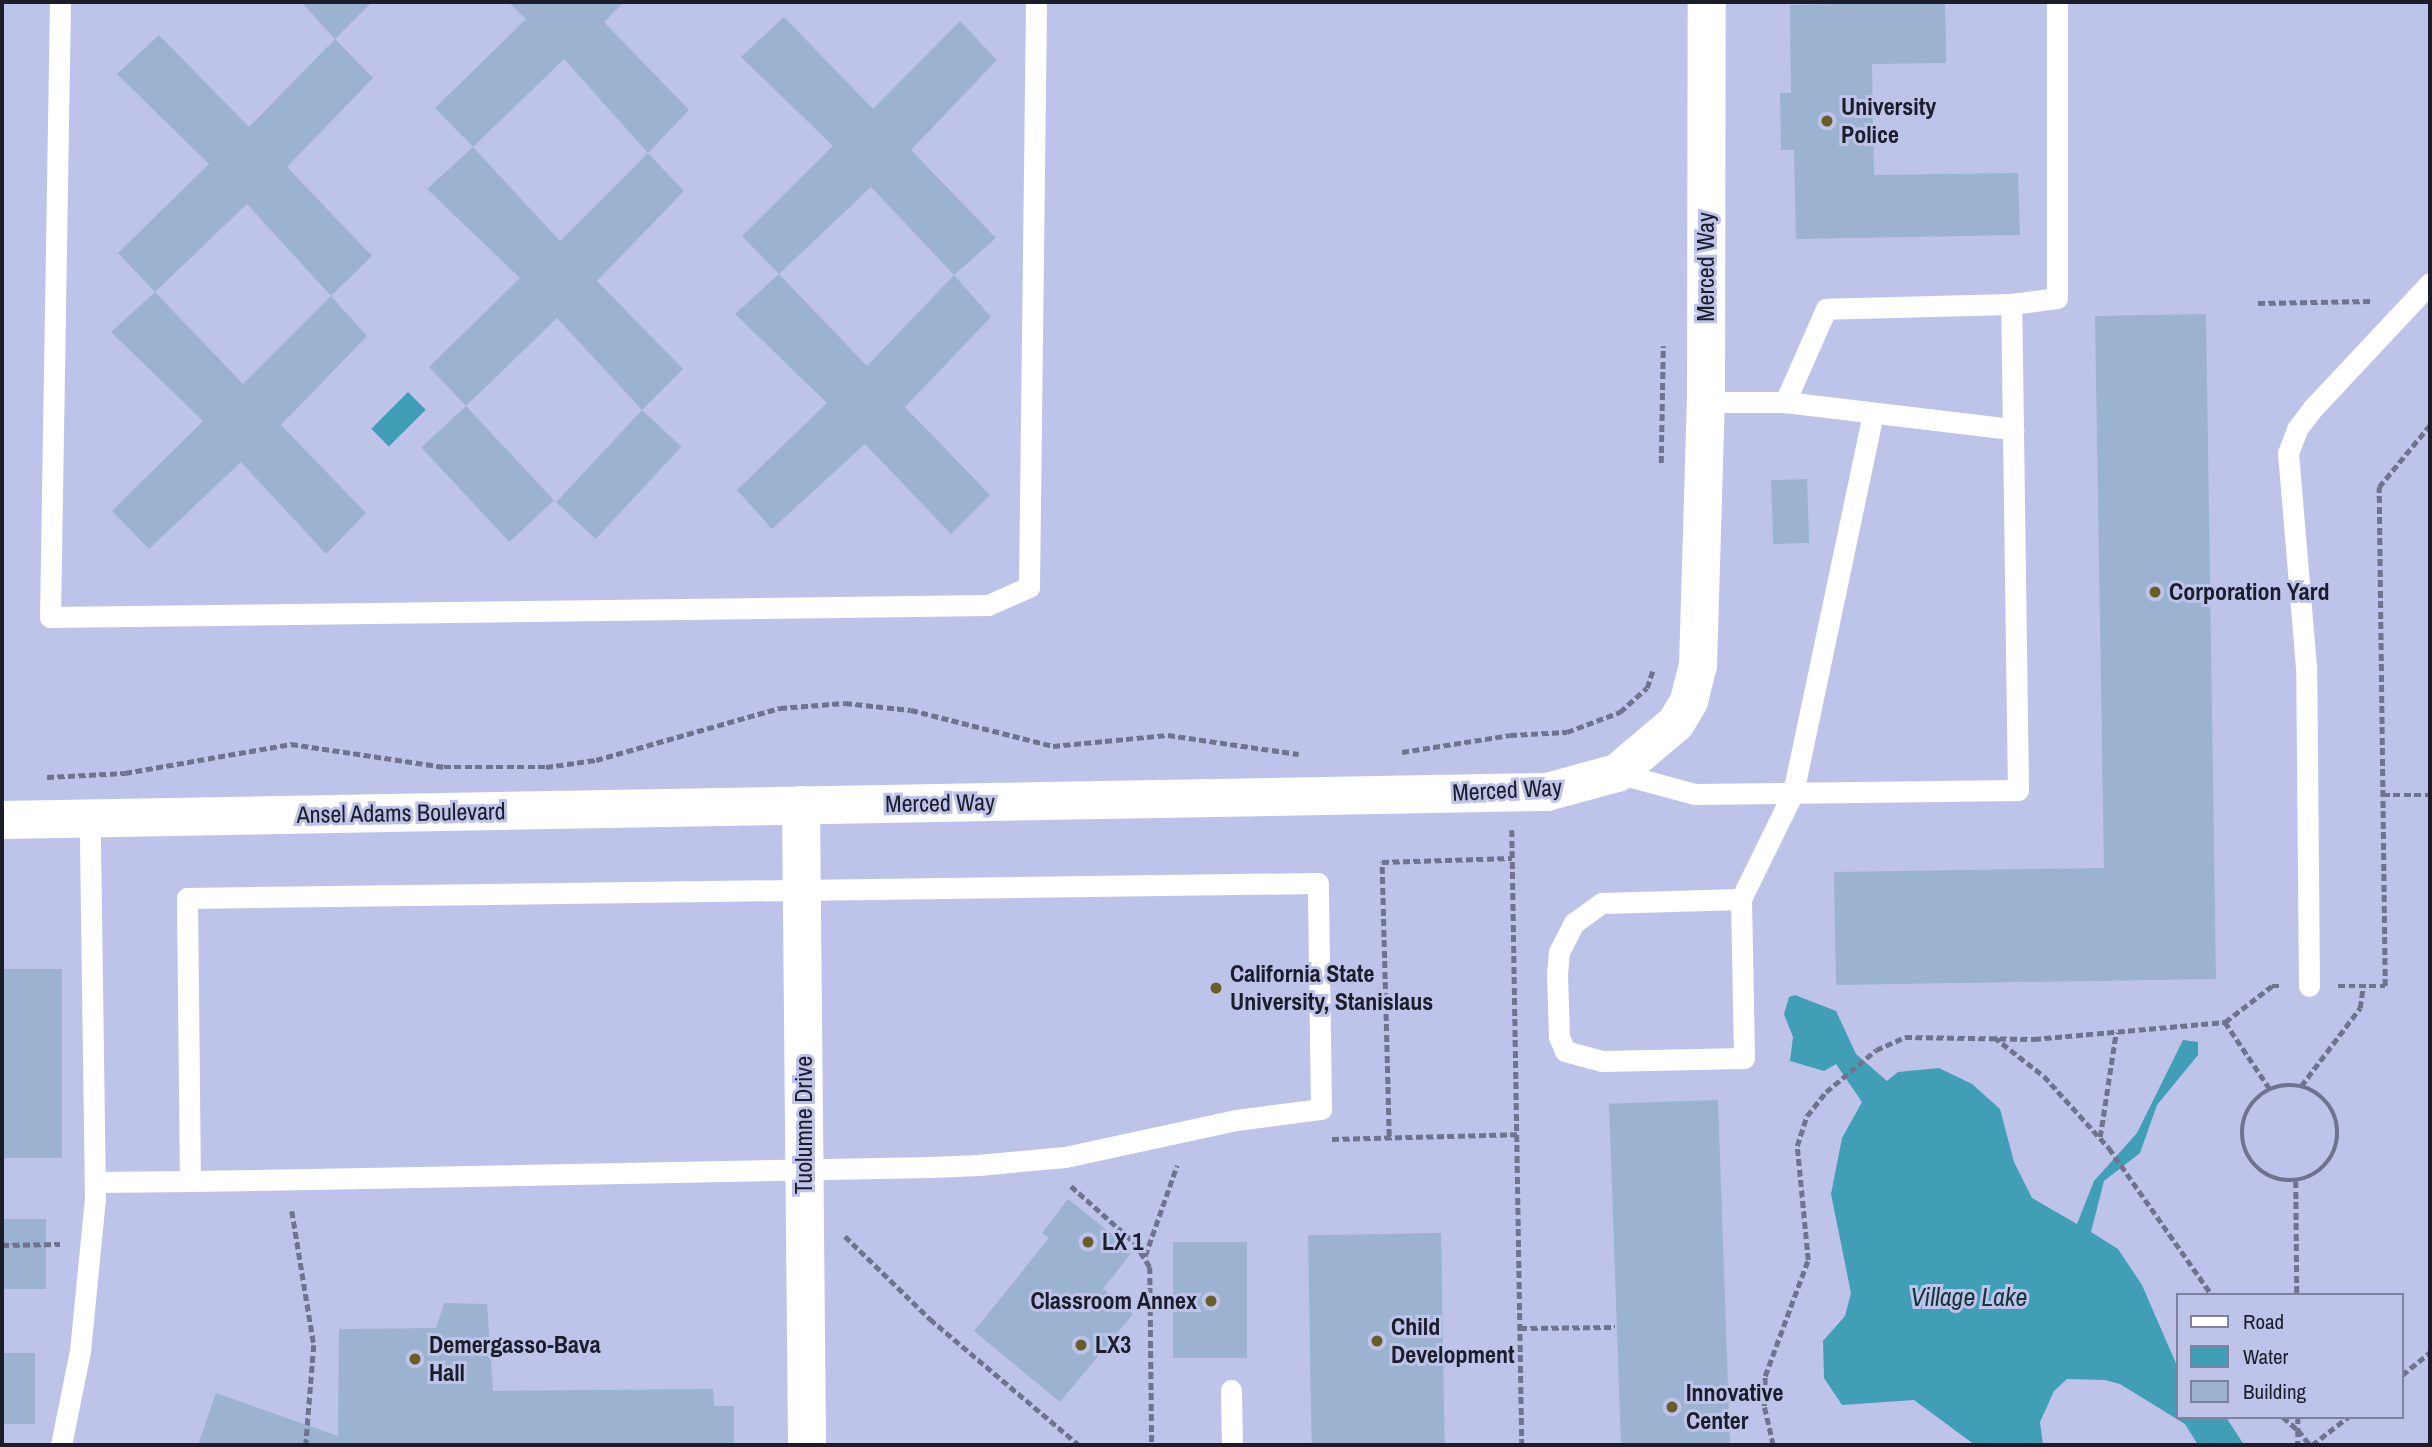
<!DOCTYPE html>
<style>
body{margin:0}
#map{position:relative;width:2432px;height:1447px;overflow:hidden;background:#bec4e9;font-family:"Archivo Narrow",sans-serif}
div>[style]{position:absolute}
.water>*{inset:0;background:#409eb6;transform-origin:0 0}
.building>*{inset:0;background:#9cb2d1;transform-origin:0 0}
.path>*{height:4.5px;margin-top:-2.25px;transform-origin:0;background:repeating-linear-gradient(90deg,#6f738d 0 7px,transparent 0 10.5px)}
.path>.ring{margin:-2.25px;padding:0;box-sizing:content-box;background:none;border:4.5px solid #6f738d;border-radius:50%}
.service>*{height:21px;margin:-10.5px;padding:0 10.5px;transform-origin:10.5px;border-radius:10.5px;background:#fff}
.minor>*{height:38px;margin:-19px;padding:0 19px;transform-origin:19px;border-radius:19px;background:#fff}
.dots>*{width:19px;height:19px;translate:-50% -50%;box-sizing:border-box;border:4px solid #bec4e9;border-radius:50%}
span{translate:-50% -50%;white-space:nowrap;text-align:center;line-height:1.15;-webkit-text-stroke:6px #bec4e9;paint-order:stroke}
.poi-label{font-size:24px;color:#1b1d2b;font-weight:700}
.left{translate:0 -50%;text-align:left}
.right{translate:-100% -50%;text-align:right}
.street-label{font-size:24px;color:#1b1d2b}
.water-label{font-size:26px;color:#17343b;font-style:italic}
.frame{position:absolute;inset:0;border:4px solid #1b1d2b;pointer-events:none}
.legend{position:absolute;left:2176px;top:1293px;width:228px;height:126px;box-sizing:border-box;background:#bec4e9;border:2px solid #7d819d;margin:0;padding:9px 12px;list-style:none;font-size:21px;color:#1b1d2b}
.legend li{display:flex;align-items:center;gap:14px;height:35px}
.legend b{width:35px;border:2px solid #7d819d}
</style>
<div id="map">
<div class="water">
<div style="left:408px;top:392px;width:25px;height:52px;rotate:45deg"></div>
<div style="clip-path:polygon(1795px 995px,1836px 1011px,1856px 1054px,1887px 1081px,1898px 1072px,1939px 1068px,1972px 1084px,2000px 1109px,2014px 1162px,2032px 1198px,2077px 1224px,2094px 1181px,2137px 1133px,2183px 1040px,2198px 1042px,2198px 1055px,2157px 1105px,2140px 1153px,2104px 1181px,2091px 1232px,2118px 1249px,2142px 1285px,2178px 1368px,2178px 1417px,2226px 1417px,2244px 1445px,2198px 1445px,2185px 1424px,2120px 1384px,2105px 1380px,2067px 1379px,2054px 1391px,2040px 1422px,2043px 1445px,1975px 1445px,1914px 1400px,1842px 1405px,1824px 1378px,1823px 1341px,1845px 1316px,1851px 1293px,1831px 1194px,1842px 1138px,1862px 1102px,1836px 1064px,1824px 1071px,1790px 1061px,1793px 1037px,1784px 1014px,1789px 997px)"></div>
</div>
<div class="building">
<div style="clip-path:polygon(301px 2px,372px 2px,335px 39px)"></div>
<div style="clip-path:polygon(508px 2px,624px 2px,604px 22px,689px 110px,648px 153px,564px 59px,473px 147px,435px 108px,526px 19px)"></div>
<div style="clip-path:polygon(1945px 2px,1946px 63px,1872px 64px,1874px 175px,2018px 173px,2020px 235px,1796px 239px,1794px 150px,1781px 150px,1780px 93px,1791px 93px,1790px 5px)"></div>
<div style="clip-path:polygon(784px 17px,873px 109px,960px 21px,997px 60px,911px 150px,996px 238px,954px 275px,871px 187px,779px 274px,742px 236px,833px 146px,741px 57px)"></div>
<div style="clip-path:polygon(159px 35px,249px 127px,335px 39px,373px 78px,287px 167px,372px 256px,331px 296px,247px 204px,155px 292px,118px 253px,209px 164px,117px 74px)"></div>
<div style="clip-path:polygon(473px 147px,560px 241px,648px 153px,684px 191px,597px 281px,683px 369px,642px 410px,557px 318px,466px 406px,429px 367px,520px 278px,427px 189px)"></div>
<div style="clip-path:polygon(779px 274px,867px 366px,954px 275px,991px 317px,905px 407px,990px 495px,951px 534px,865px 444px,772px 529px,737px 490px,827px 403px,735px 314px)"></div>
<div style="clip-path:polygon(155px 292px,243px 384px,331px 296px,367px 336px,281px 425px,366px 513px,326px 554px,241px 462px,149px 549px,112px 511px,203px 421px,111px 332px)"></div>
<div style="clip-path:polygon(2206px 314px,2216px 979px,1836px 985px,1834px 872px,2104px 868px,2095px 316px)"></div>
<div style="left:466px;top:406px;width:129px;height:61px;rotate:47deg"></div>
<div style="left:642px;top:410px;width:54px;height:126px;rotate:43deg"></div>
<div style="left:1807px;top:479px;width:64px;height:36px;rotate:88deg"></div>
<div style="left:2px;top:969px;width:60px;height:189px"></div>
<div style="left:1718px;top:1100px;width:345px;height:109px;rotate:88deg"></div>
<div style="clip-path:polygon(1068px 1199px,1133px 1251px,1103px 1289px,1133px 1314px,1060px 1402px,974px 1331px,1049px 1238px,1042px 1233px)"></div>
<div style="left:2px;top:1219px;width:44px;height:70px"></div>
<div style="left:1441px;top:1233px;width:212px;height:133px;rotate:89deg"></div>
<div style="left:1247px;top:1242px;width:116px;height:74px;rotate:90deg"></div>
<div style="clip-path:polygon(444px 1303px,487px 1304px,493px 1391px,713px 1389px,714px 1406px,734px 1406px,734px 1445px,198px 1445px,216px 1393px,338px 1436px,339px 1329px,436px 1328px)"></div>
<div style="left:2px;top:1353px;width:33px;height:71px"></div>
</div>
<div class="path">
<div style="left:2258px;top:303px;width:114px;rotate:-1deg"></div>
<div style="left:1661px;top:463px;width:117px;rotate:-89deg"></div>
<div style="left:1402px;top:752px;width:109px;rotate:-8.9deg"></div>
<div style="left:1510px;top:735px;width:57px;rotate:-3deg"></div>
<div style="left:1567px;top:732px;width:57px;rotate:-20.7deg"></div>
<div style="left:1620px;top:712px;width:36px;rotate:-42deg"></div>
<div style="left:1647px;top:688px;width:19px;rotate:-72deg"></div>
<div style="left:47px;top:777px;width:78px;rotate:-2.9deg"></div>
<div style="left:125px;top:773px;width:169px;rotate:-9.9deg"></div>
<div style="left:291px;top:744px;width:155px;rotate:8.5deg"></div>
<div style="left:444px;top:767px;width:102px"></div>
<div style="left:546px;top:767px;width:50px;rotate:-8deg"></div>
<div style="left:596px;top:760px;width:191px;rotate:-15.8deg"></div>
<div style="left:780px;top:708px;width:65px;rotate:-4.4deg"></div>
<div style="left:845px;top:703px;width:66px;rotate:6.1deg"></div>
<div style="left:911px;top:710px;width:146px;rotate:14.2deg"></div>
<div style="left:1053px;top:746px;width:116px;rotate:-5.5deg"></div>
<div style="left:1168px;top:735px;width:132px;rotate:8.3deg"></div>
<div style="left:2383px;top:795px;width:47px"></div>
<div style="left:1512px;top:830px;width:615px;rotate:89.07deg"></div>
<div style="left:2338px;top:986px;width:47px"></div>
<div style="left:2385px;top:986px;width:499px;rotate:-90.7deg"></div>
<div style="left:2379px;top:487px;width:80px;rotate:-50.6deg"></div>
<div style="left:2225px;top:1022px;width:81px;rotate:56.1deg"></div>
<div style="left:1994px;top:1037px;width:63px;rotate:38deg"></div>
<div style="left:2044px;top:1076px;width:97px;rotate:47.9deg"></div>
<div style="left:2109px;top:1148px;width:179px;rotate:55deg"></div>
<div class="ring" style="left:2242px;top:1085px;width:91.5px;height:91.5px"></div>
<div style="left:2301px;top:1086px;width:98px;rotate:-52.9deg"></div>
<div style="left:2360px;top:1008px;width:22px;rotate:-82deg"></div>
<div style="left:1389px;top:1136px;width:274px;rotate:-91.5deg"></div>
<div style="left:1382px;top:862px;width:130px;rotate:-1.8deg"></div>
<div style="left:2100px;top:1137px;width:106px;rotate:-81.3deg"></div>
<div style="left:1332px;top:1139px;width:185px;rotate:-1.5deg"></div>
<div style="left:2296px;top:1181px;width:114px;rotate:89.5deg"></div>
<div style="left:1071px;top:1186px;width:86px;rotate:41.7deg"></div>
<div style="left:1135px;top:1243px;width:28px;rotate:58deg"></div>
<div style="left:1150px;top:1267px;width:178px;rotate:89.4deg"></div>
<div style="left:292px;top:1211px;width:136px;rotate:80.7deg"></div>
<div style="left:314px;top:1345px;width:100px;rotate:94.6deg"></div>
<div style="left:845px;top:1236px;width:119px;rotate:44.3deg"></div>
<div style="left:930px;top:1319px;width:195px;rotate:40.2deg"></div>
<div style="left:2px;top:1245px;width:58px;rotate:-1deg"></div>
<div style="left:1145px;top:1256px;width:96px;rotate:-70.6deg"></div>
<div style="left:1520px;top:1328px;width:95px;rotate:-0.6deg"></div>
<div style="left:2402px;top:1375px;width:36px;rotate:-39deg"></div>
<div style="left:2283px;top:1417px;width:20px;rotate:41deg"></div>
<div style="left:2298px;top:1430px;width:15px;rotate:90deg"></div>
<div style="left:2298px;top:1417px;width:13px;rotate:90deg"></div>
<div style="left:2298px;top:1430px;width:19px;rotate:51deg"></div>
<div style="left:1773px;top:1445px;width:40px;rotate:-103deg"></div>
<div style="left:1764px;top:1406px;width:30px;rotate:-88deg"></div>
<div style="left:1765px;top:1376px;width:124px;rotate:-69.7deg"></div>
<div style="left:1808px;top:1260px;width:115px;rotate:-95.5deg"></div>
<div style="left:1797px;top:1146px;width:32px;rotate:-72deg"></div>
<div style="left:1807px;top:1116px;width:31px;rotate:-52deg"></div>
<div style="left:1826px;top:1092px;width:65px;rotate:-40deg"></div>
<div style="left:1876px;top:1050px;width:32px;rotate:-24deg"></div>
<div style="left:1905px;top:1037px;width:129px;rotate:0.9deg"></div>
<div style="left:2034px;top:1039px;width:192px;rotate:-5.1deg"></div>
<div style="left:2225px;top:1022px;width:59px;rotate:-37.5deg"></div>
<div style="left:2272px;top:986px;width:8px"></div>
<div style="left:2312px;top:1445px;width:46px;rotate:-37.9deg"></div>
</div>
<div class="service">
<div style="left:60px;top:2px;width:615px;rotate:90.93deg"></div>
<div style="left:50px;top:617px;width:938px;rotate:-0.73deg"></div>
<div style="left:988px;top:605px;width:45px;rotate:-23.7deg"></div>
<div style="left:1029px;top:587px;width:585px;rotate:-89.31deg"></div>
<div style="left:2011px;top:304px;width:46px;rotate:-7.4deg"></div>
<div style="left:2057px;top:298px;width:296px;rotate:-90deg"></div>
<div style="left:1706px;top:402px;width:79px"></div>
<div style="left:1785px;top:402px;width:230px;rotate:6.8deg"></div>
<div style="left:1617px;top:773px;width:81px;rotate:15.1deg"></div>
<div style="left:1695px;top:794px;width:323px;rotate:-0.7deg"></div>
<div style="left:2018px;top:790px;width:486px;rotate:-90.8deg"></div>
<div style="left:2011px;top:304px;width:185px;rotate:178.5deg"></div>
<div style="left:1826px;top:309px;width:102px;rotate:113.8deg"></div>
<div style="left:1741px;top:899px;width:159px;rotate:88.9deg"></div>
<div style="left:1744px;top:1058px;width:142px;rotate:178.8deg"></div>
<div style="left:1602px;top:1061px;width:38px;rotate:-165deg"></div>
<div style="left:1565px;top:1051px;width:15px;rotate:-113deg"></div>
<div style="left:1559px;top:1037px;width:63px;rotate:-91.8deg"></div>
<div style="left:1557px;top:974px;width:22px;rotate:-85deg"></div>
<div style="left:1559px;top:952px;width:33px;rotate:-63deg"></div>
<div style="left:1574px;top:923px;width:34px;rotate:-36deg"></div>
<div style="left:1602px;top:903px;width:139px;rotate:-1.6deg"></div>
<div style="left:1741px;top:899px;width:118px;rotate:-63.9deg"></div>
<div style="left:1793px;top:793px;width:388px;rotate:-78.1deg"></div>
<div style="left:2309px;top:986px;width:319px;rotate:-90.5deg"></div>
<div style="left:2306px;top:667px;width:215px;rotate:-94.8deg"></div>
<div style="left:2288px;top:453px;width:26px;rotate:-69deg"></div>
<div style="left:2297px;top:429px;width:26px;rotate:-53deg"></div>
<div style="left:2313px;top:408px;width:171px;rotate:-46.9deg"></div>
<div style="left:95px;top:1182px;width:95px;rotate:-0.6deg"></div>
<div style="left:190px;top:1181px;width:122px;rotate:-0.9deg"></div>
<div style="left:312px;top:1179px;width:620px;rotate:-1.11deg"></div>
<div style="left:932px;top:1167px;width:46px;rotate:-2.5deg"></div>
<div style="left:978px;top:1165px;width:87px;rotate:-5.3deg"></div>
<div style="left:1065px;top:1157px;width:175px;rotate:-12.2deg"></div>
<div style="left:1236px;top:1120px;width:86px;rotate:-7.4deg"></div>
<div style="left:1321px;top:1109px;width:226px;rotate:-90.8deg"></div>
<div style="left:1318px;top:883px;width:1131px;rotate:179.24deg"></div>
<div style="left:187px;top:898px;width:283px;rotate:89.4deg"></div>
<div style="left:1231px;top:1390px;width:55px;rotate:89deg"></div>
<div style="left:61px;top:1445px;width:96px;rotate:-78.6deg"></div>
<div style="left:80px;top:1351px;width:153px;rotate:-84.4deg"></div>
<div style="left:95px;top:1199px;width:380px;rotate:-90.8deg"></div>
</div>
<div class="minor">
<div style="left:801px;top:805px;width:640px;rotate:89.46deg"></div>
<div style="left:2px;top:820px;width:1545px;rotate:-1.04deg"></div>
<div style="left:1547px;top:792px;width:73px;rotate:-15.2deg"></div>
<div style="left:1617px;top:773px;width:77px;rotate:-40.3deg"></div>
<div style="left:1676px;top:723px;width:26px;rotate:-59deg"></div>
<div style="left:1689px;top:701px;width:36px;rotate:-76deg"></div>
<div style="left:1698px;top:666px;width:264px;rotate:-88.3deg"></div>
<div style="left:1706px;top:402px;width:400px;rotate:-89.9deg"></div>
</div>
<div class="dots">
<div style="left:1827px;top:121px;background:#695d2a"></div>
<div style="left:2155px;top:592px;background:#695d2a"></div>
<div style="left:1216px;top:988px;background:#695d2a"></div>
<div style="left:1088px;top:1242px;background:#695d2a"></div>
<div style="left:1211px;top:1301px;background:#695d2a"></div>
<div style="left:1377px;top:1341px;background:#695d2a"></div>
<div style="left:1081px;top:1345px;background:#695d2a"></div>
<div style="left:415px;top:1359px;background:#695d2a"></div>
<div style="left:1672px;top:1407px;background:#695d2a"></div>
</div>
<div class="poi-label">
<span class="left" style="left:1841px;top:121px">University<br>Police</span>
<span class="left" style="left:2169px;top:592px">Corporation Yard</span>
<span class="left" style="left:1230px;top:988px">California State<br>University, Stanislaus</span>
<span class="left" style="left:1102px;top:1242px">LX 1</span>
<span class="right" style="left:1197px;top:1301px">Classroom Annex</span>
<span class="left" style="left:1391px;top:1341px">Child<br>Development</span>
<span class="left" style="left:429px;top:1359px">Demergasso-Bava<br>Hall</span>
<span class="left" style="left:1095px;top:1345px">LX3</span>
<span class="left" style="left:1686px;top:1407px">Innovative<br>Center</span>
</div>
<div class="street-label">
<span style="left:1706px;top:267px;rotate:-90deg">Merced Way</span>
<span style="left:1507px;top:790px;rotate:-3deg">Merced Way</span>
<span style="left:940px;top:803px;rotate:-1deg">Merced Way</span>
<span style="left:401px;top:813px;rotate:-1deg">Ansel Adams Boulevard</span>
<span style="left:804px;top:1125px;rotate:-90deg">Tuolumne Drive</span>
</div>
<div class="water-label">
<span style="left:1969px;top:1297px">Village Lake</span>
</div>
<div class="frame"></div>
<ul class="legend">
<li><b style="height:9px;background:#fff"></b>Road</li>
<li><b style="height:19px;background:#409eb6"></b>Water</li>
<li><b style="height:19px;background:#9cb2d1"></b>Building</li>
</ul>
</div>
